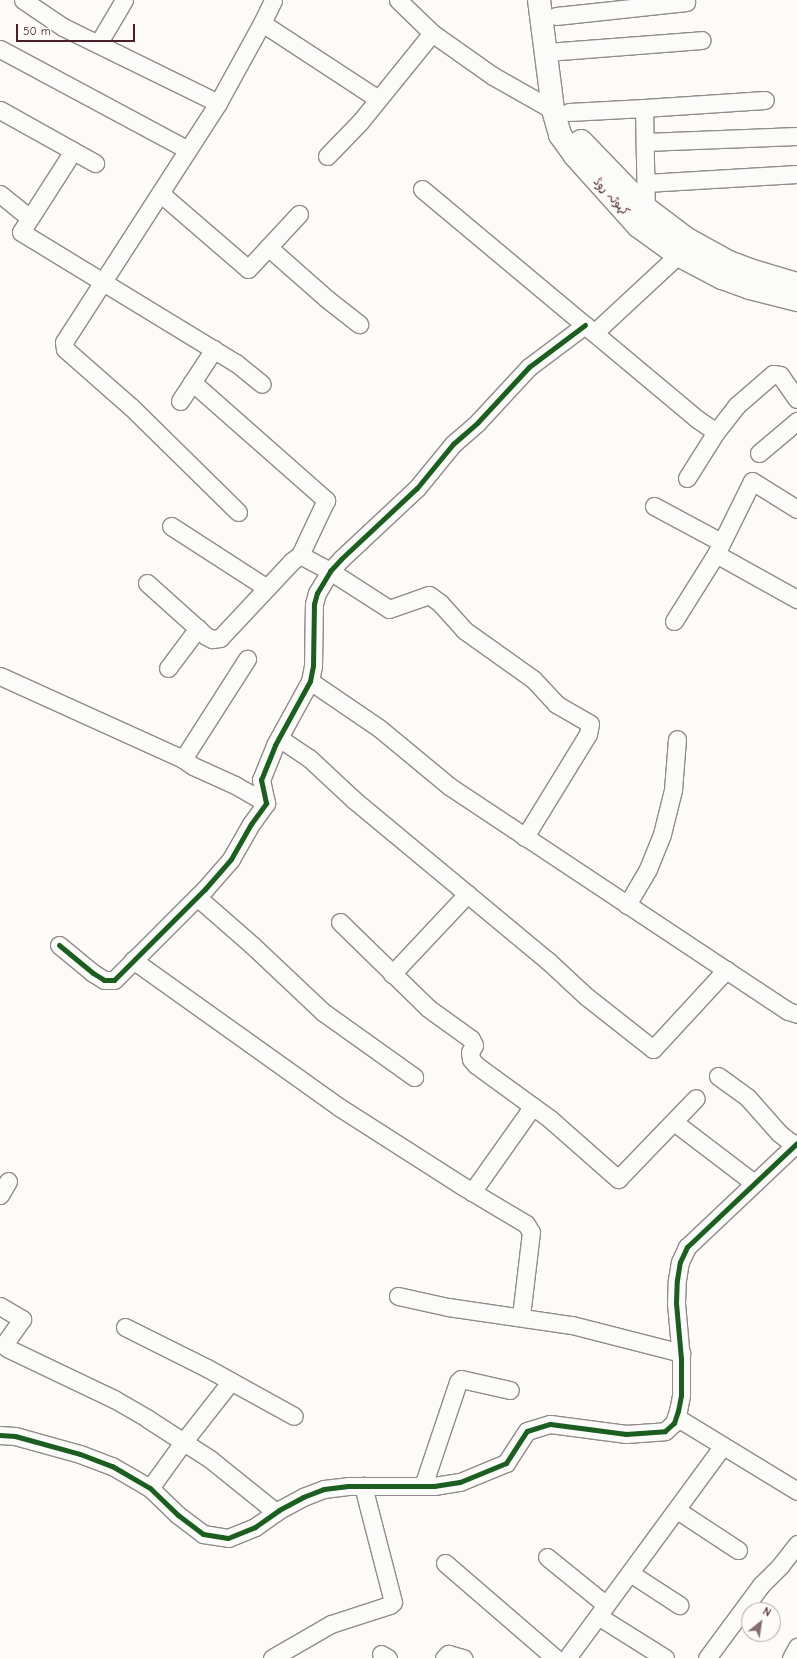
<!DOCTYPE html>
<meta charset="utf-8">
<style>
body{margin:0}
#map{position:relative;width:797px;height:1658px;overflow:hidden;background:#fcfbf8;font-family:"Comic Neue","Playpen Sans Arabic",sans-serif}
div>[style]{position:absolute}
.roads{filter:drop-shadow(1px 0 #928a8b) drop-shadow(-1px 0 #928a8b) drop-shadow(0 1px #928a8b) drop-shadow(0 -1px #928a8b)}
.minor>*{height:17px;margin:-8.5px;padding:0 8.5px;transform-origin:8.5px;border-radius:8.5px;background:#fbfbf9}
.primary>*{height:22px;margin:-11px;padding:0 11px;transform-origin:11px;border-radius:11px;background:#fbfbf9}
.cycleway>*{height:5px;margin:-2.5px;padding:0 2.5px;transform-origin:2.5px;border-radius:2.5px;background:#1b5e20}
span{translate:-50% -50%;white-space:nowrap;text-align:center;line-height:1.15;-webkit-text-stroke:3px #fdfcf7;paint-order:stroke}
.street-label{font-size:12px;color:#4a1f2b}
.north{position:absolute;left:741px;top:1602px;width:40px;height:40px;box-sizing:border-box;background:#fdfcf7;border:1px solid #b5a4a5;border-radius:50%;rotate:30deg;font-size:11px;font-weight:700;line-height:16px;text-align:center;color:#4a1f2b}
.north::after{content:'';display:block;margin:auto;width:14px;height:18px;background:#886c73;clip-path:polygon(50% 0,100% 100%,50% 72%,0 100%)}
.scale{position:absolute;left:16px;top:24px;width:119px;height:18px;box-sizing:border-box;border:2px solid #4a1f2b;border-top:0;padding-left:5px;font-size:12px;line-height:14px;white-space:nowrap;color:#4a1f2b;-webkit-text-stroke:3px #fdfcf7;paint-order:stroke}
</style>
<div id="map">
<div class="roads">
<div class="minor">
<div style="left:23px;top:0;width:48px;rotate:34deg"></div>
<div style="left:63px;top:27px;width:173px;rotate:26.1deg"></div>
<div style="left:398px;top:0;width:47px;rotate:44.1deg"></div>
<div style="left:432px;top:33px;width:75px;rotate:35.2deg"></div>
<div style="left:493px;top:76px;width:69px;rotate:29.5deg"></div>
<div style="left:556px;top:16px;width:131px;rotate:-6.1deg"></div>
<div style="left:262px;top:23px;width:139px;rotate:33.2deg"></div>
<div style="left:98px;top:44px;width:51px;rotate:-59.4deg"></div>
<div style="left:0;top:49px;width:213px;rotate:28.2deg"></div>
<div style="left:547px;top:52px;width:155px;rotate:-4.4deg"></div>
<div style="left:644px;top:108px;width:121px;rotate:-3.8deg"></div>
<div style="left:0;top:110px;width:109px;rotate:29.2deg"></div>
<div style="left:569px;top:112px;width:75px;rotate:-3.1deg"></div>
<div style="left:644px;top:108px;width:100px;rotate:88.9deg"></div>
<div style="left:645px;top:142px;width:152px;rotate:-2.3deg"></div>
<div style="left:73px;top:151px;width:96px;rotate:122.7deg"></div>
<div style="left:21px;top:232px;width:252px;rotate:31.4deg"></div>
<div style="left:236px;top:363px;width:33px;rotate:39deg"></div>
<div style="left:327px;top:156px;width:47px;rotate:-45.9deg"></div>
<div style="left:360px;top:122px;width:114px;rotate:-51deg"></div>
<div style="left:646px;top:183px;width:151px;rotate:-3.4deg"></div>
<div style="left:422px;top:189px;width:359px;rotate:39.9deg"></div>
<div style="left:697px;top:419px;width:23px;rotate:34deg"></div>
<div style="left:160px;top:193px;width:116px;rotate:40.8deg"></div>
<div style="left:248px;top:269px;width:75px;rotate:-47.2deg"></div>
<div style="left:0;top:194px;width:38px;rotate:39deg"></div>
<div style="left:268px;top:247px;width:79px;rotate:41.4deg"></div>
<div style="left:327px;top:299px;width:41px;rotate:38deg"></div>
<div style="left:594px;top:333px;width:115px;rotate:-42.9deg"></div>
<div style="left:192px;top:382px;width:179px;rotate:41.4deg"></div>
<div style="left:326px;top:500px;width:61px;rotate:115.3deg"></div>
<div style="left:180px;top:401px;width:62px;rotate:-56.8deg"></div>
<div style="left:759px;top:453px;width:50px;rotate:-40.1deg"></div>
<div style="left:687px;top:478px;width:54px;rotate:-57.8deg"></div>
<div style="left:716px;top:432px;width:33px;rotate:-52deg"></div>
<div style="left:736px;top:406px;width:49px;rotate:-40.9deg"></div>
<div style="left:773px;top:374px;width:7px;rotate:8deg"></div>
<div style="left:780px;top:375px;width:29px;rotate:55deg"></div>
<div style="left:654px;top:506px;width:76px;rotate:28.2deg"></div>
<div style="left:238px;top:512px;width:150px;rotate:-135.5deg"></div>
<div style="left:131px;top:407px;width:88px;rotate:-138.7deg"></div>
<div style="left:65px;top:349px;width:7px;rotate:-98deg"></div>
<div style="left:64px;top:342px;width:284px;rotate:-57.2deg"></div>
<div style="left:218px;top:103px;width:91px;rotate:-61.2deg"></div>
<div style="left:262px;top:23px;width:25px;rotate:-64deg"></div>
<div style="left:171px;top:526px;width:114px;rotate:32.9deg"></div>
<div style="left:716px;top:554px;width:93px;rotate:29.1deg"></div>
<div style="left:147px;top:583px;width:79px;rotate:41.9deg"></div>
<div style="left:206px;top:636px;width:7px;rotate:27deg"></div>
<div style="left:212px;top:639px;width:8px;rotate:-7deg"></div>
<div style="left:220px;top:638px;width:105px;rotate:-46.9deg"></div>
<div style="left:292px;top:561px;width:10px;rotate:-37deg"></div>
<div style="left:300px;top:555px;width:34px;rotate:28deg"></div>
<div style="left:330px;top:571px;width:70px;rotate:32.8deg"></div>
<div style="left:389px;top:609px;width:42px;rotate:-19.3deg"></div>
<div style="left:429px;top:595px;width:14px;rotate:36deg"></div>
<div style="left:440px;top:603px;width:36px;rotate:48deg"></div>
<div style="left:464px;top:630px;width:85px;rotate:35.4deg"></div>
<div style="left:533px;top:679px;width:34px;rotate:47deg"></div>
<div style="left:556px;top:704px;width:39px;rotate:30deg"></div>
<div style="left:590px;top:724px;width:10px;rotate:101deg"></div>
<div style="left:588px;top:734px;width:121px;rotate:121.5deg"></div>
<div style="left:674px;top:621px;width:79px;rotate:-57.9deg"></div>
<div style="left:716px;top:554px;width:81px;rotate:-63.7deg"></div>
<div style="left:752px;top:481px;width:53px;rotate:31.9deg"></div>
<div style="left:168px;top:668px;width:50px;rotate:-53.1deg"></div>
<div style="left:0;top:676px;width:201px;rotate:24.4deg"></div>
<div style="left:183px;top:759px;width:12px;rotate:35deg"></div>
<div style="left:193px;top:766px;width:46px;rotate:24.3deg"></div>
<div style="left:235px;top:785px;width:36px;rotate:30deg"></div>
<div style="left:310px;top:681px;width:83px;rotate:34.3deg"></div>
<div style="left:379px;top:728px;width:91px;rotate:39.6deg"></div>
<div style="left:449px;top:786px;width:333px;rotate:33.6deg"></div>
<div style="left:726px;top:970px;width:74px;rotate:33.5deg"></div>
<div style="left:788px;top:1011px;width:9px;rotate:18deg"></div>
<div style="left:279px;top:738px;width:36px;rotate:34deg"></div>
<div style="left:309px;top:758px;width:62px;rotate:43deg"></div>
<div style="left:354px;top:800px;width:251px;rotate:39.7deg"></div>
<div style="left:547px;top:960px;width:54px;rotate:42.8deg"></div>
<div style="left:587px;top:997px;width:84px;rotate:38.2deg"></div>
<div style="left:653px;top:1049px;width:108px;rotate:-47.3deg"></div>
<div style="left:183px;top:759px;width:119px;rotate:-57.4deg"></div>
<div style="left:197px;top:897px;width:73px;rotate:41.1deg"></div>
<div style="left:252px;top:945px;width:98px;rotate:43.3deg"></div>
<div style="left:323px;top:1012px;width:112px;rotate:35.5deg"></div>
<div style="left:627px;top:905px;width:42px;rotate:-59.7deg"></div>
<div style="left:648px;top:869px;width:38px;rotate:-68deg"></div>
<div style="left:662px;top:834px;width:45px;rotate:-76deg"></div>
<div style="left:673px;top:790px;width:51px;rotate:-85.5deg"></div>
<div style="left:340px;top:922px;width:123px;rotate:44.3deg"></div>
<div style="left:428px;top:1008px;width:53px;rotate:35.8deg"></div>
<div style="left:471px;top:1039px;width:7px;rotate:63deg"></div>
<div style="left:474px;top:1045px;width:8px;rotate:120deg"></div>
<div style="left:470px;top:1052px;width:7px;rotate:82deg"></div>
<div style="left:471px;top:1059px;width:8px;rotate:50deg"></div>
<div style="left:476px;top:1065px;width:92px;rotate:36.1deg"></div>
<div style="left:550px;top:1119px;width:91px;rotate:41.4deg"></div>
<div style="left:618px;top:1179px;width:112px;rotate:-46.1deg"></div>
<div style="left:59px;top:945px;width:44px;rotate:39.5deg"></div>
<div style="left:93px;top:973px;width:13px;rotate:32deg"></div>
<div style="left:104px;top:980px;width:10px"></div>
<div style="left:114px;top:980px;width:129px;rotate:-45deg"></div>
<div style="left:205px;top:889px;width:40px;rotate:-49deg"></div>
<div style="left:231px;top:859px;width:40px;rotate:-60.3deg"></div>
<div style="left:251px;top:824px;width:26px;rotate:-54deg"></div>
<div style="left:266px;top:803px;width:24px;rotate:-102deg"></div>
<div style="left:261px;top:780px;width:38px;rotate:-68deg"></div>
<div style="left:275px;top:745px;width:73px;rotate:-61.3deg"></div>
<div style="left:310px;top:681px;width:15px;rotate:-79deg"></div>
<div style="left:313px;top:666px;width:62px;rotate:-89.1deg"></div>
<div style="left:314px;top:604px;width:11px;rotate:-75deg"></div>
<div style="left:317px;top:593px;width:26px;rotate:-59deg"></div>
<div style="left:330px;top:571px;width:16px;rotate:-47deg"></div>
<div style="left:341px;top:559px;width:104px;rotate:-43.1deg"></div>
<div style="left:417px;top:488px;width:57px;rotate:-50.7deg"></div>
<div style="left:453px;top:444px;width:33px;rotate:-41deg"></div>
<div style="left:478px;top:422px;width:75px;rotate:-47.2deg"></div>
<div style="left:529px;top:367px;width:70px;rotate:-36.9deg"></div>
<div style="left:133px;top:960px;width:253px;rotate:35.5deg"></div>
<div style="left:339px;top:1107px;width:148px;rotate:32.6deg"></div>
<div style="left:464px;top:1187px;width:72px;rotate:30.8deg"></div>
<div style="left:526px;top:1224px;width:9px;rotate:58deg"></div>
<div style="left:531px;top:1232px;width:85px;rotate:96.8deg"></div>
<div style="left:392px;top:974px;width:110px;rotate:-46.8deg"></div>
<div style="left:718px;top:1076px;width:37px;rotate:36deg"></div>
<div style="left:748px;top:1098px;width:47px;rotate:48.5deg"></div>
<div style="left:779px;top:1133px;width:19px;rotate:39deg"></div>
<div style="left:674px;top:1122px;width:101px;rotate:37.3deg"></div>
<div style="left:472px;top:1192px;width:105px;rotate:-54.7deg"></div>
<div style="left:0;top:1195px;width:16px;rotate:-60deg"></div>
<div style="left:398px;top:1296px;width:51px;rotate:12.4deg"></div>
<div style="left:448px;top:1307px;width:125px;rotate:8.3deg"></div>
<div style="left:572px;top:1325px;width:113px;rotate:14.4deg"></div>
<div style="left:0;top:1306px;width:26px;rotate:31deg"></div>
<div style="left:22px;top:1319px;width:32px;rotate:125deg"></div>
<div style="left:4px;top:1345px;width:4px;rotate:45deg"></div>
<div style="left:7px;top:1348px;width:119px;rotate:25.5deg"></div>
<div style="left:114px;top:1399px;width:39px;rotate:30deg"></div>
<div style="left:148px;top:1419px;width:74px;rotate:32.8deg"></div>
<div style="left:210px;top:1459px;width:85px;rotate:38.8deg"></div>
<div style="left:125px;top:1327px;width:92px;rotate:26.6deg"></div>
<div style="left:207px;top:1368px;width:99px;rotate:28.9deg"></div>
<div style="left:676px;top:1417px;width:142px;rotate:31.4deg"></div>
<div style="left:0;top:1435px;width:15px;rotate:4deg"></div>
<div style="left:15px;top:1436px;width:67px;rotate:15.5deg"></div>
<div style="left:80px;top:1454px;width:34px;rotate:21deg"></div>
<div style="left:112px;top:1466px;width:44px;rotate:30.1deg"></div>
<div style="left:150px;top:1488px;width:39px;rotate:44deg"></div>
<div style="left:178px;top:1515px;width:31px;rotate:37deg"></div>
<div style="left:203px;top:1534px;width:25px;rotate:9deg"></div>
<div style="left:228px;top:1538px;width:29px;rotate:-22deg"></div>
<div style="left:255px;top:1527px;width:29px;rotate:-35deg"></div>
<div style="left:279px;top:1510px;width:27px;rotate:-28deg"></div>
<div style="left:303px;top:1497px;width:22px;rotate:-21deg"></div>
<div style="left:324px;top:1489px;width:24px;rotate:-7deg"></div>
<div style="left:348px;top:1486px;width:86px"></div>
<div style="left:434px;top:1486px;width:26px;rotate:-9deg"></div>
<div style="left:460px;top:1482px;width:50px;rotate:-22.4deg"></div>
<div style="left:506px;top:1463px;width:38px;rotate:-57deg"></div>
<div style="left:527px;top:1431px;width:24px;rotate:-17deg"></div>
<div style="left:550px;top:1424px;width:77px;rotate:7.5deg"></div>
<div style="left:626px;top:1434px;width:39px;rotate:-4deg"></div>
<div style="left:665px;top:1431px;width:12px;rotate:-42deg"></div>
<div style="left:674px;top:1423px;width:13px;rotate:-72deg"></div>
<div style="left:678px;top:1411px;width:16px;rotate:-79deg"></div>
<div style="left:681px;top:1395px;width:36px;rotate:-90deg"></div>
<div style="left:681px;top:1359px;width:56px;rotate:-95.1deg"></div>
<div style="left:676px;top:1303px;width:23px;rotate:-88deg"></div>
<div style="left:677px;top:1280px;width:18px;rotate:-81deg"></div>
<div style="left:680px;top:1262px;width:17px;rotate:-65deg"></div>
<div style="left:687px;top:1247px;width:151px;rotate:-43.4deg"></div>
<div style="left:423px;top:1486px;width:110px;rotate:-71.4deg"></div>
<div style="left:458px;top:1382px;width:4px;rotate:-45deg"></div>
<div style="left:461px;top:1379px;width:50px;rotate:12.7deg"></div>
<div style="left:150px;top:1488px;width:58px;rotate:-54.1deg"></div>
<div style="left:184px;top:1441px;width:76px;rotate:-51.9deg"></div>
<div style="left:677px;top:1510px;width:73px;rotate:33.3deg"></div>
<div style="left:547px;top:1557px;width:76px;rotate:39.1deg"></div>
<div style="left:445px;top:1563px;width:145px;rotate:40.8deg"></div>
<div style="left:630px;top:1573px;width:59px;rotate:33.1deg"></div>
<div style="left:598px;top:1616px;width:79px;rotate:32.1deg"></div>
<div style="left:381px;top:1654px;width:8px;rotate:30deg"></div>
<div style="left:272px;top:1658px;width:68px;rotate:-30deg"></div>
<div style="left:331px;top:1624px;width:62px;rotate:-17.9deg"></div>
<div style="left:390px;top:1605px;width:4px;rotate:-45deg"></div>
<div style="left:393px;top:1602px;width:120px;rotate:-104.5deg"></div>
<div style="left:444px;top:1658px;width:6px;rotate:-45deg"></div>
<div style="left:448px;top:1654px;width:16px;rotate:15deg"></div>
<div style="left:567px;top:1658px;width:263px;rotate:-53.7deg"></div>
<div style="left:707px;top:1658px;width:91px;rotate:-53.5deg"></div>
<div style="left:761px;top:1585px;width:27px;rotate:-45deg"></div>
<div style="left:780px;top:1566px;width:28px;rotate:-52deg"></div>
<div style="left:791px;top:1658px;width:13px;rotate:-61deg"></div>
</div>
<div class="primary">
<div style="left:539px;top:0;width:111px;rotate:82.7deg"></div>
<div style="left:553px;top:110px;width:26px;rotate:74deg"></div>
<div style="left:560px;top:135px;width:26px;rotate:54deg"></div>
<div style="left:575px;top:156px;width:94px;rotate:48deg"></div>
<div style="left:638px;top:226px;width:49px;rotate:35.9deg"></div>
<div style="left:678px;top:255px;width:50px;rotate:27.6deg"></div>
<div style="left:722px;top:278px;width:30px;rotate:20deg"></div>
<div style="left:750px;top:288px;width:49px;rotate:14.3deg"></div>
<div style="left:581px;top:141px;width:93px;rotate:45.9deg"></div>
<div style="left:646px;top:208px;width:51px;rotate:37.1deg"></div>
<div style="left:687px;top:239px;width:48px;rotate:28.7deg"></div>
<div style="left:729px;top:262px;width:22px;rotate:21deg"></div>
<div style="left:750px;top:270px;width:49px;rotate:16.6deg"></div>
</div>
</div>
<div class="cycleway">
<div style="left:59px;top:945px;width:44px;rotate:39.5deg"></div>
<div style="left:93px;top:973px;width:13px;rotate:32deg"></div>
<div style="left:104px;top:980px;width:10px"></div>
<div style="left:114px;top:980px;width:129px;rotate:-45deg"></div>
<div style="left:205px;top:889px;width:40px;rotate:-49deg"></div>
<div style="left:231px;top:859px;width:40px;rotate:-60.3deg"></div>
<div style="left:251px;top:824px;width:26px;rotate:-54deg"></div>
<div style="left:266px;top:803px;width:24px;rotate:-102deg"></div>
<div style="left:261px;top:780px;width:38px;rotate:-68deg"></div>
<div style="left:275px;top:745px;width:73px;rotate:-61.3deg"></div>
<div style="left:310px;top:681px;width:15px;rotate:-79deg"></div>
<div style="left:313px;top:666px;width:62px;rotate:-89.1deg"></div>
<div style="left:314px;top:604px;width:11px;rotate:-75deg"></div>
<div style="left:317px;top:593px;width:26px;rotate:-59deg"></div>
<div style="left:330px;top:571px;width:16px;rotate:-47deg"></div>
<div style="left:341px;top:559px;width:104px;rotate:-43.1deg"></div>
<div style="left:417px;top:488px;width:57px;rotate:-50.7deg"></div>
<div style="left:453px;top:444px;width:33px;rotate:-41deg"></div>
<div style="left:478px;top:422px;width:75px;rotate:-47.2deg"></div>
<div style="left:529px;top:367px;width:70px;rotate:-36.9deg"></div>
<div style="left:0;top:1435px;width:15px;rotate:4deg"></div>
<div style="left:15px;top:1436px;width:67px;rotate:15.5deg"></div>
<div style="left:80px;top:1454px;width:34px;rotate:21deg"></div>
<div style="left:112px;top:1466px;width:44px;rotate:30.1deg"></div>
<div style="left:150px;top:1488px;width:39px;rotate:44deg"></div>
<div style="left:178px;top:1515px;width:31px;rotate:37deg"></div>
<div style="left:203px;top:1534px;width:25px;rotate:9deg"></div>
<div style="left:228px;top:1538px;width:29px;rotate:-22deg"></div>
<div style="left:255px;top:1527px;width:29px;rotate:-35deg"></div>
<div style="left:279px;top:1510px;width:27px;rotate:-28deg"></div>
<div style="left:303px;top:1497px;width:22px;rotate:-21deg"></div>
<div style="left:324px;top:1489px;width:24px;rotate:-7deg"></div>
<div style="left:348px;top:1486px;width:86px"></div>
<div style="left:434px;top:1486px;width:26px;rotate:-9deg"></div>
<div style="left:460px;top:1482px;width:50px;rotate:-22.4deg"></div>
<div style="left:506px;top:1463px;width:38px;rotate:-57deg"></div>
<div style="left:527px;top:1431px;width:24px;rotate:-17deg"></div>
<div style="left:550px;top:1424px;width:77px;rotate:7.5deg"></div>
<div style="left:626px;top:1434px;width:39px;rotate:-4deg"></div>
<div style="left:665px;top:1431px;width:12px;rotate:-42deg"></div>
<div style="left:674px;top:1423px;width:13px;rotate:-72deg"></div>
<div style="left:678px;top:1411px;width:16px;rotate:-79deg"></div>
<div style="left:681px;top:1395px;width:36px;rotate:-90deg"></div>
<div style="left:681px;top:1359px;width:56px;rotate:-95.1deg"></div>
<div style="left:676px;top:1303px;width:23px;rotate:-88deg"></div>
<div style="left:677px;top:1280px;width:18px;rotate:-81deg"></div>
<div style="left:680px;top:1262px;width:17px;rotate:-65deg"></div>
<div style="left:687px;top:1247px;width:151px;rotate:-43.4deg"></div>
</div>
<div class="street-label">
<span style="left:611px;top:197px;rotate:47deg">کہوٹہ روڈ</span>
</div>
<div class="north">N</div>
<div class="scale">50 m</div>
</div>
